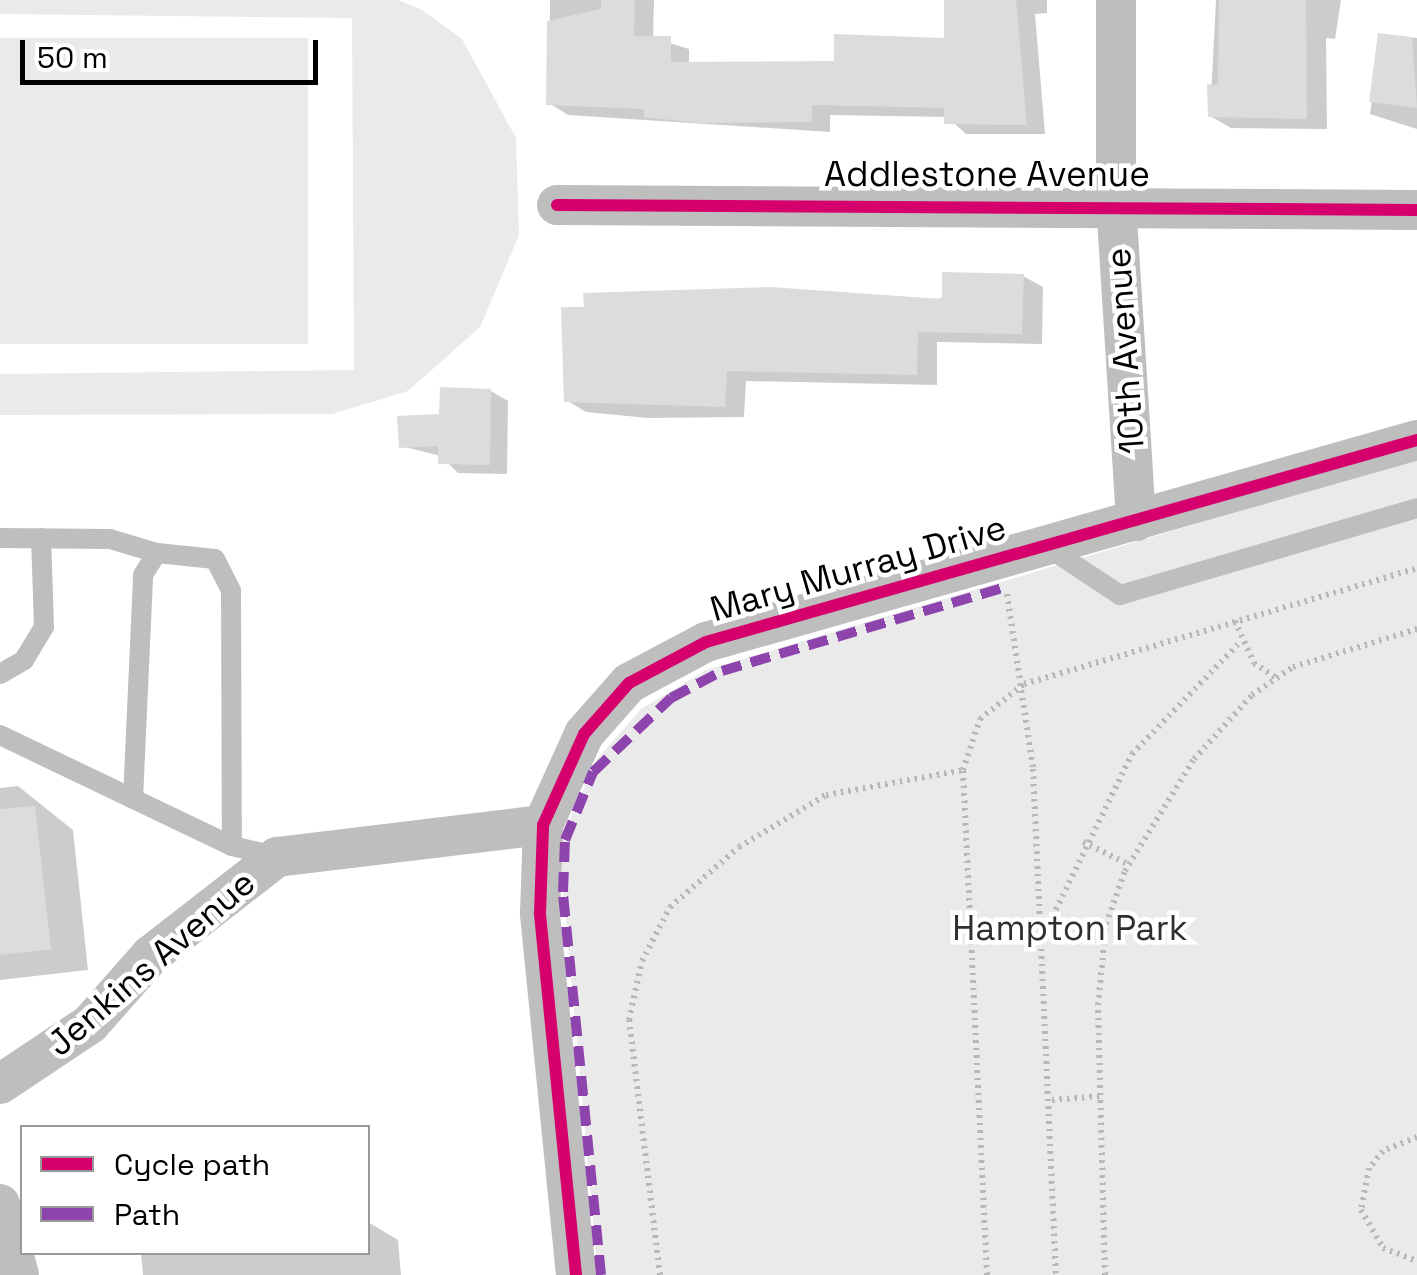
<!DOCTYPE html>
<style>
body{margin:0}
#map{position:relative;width:1417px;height:1275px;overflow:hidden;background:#fff;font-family:"Space Grotesk",sans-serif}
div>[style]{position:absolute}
.green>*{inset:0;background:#eaeaea;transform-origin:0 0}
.shadow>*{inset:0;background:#0003}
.building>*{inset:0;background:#dcdcdc}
.path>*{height:6px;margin-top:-3px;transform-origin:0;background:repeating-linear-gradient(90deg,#b8b8b8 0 2.5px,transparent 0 7.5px)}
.service>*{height:20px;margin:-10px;padding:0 10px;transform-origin:10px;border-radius:10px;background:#bebebe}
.minor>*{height:40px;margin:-20px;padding:0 20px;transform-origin:20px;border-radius:20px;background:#bebebe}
.quiet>*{height:10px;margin-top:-5px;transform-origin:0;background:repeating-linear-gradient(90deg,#8e44ad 0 20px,transparent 0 30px)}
.cycleway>*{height:12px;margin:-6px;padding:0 6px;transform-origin:6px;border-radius:6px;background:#d6006c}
span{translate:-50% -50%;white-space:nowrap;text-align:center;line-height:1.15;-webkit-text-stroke:9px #fff;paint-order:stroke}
.street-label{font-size:35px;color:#000}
.park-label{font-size:35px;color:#2f2f2f}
.legend{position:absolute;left:20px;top:1125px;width:350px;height:130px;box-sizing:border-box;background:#fff;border:2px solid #999;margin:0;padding:12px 18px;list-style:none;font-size:30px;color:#000}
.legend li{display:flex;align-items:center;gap:20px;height:50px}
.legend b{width:50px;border:2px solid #999}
.scale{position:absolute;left:20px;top:40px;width:298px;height:45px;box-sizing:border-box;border:5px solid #000;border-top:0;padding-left:12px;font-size:30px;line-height:35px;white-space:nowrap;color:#000;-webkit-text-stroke:8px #fff;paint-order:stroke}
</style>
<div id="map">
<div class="green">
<div style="clip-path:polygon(0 0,398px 0,422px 10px,462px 39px,516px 138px,519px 235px,480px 327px,408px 391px,332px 414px,0 415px,0 374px,354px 370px,352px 18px,0 14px)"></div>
<div style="left:0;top:38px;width:308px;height:306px"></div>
<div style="clip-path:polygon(1417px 458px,1417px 1275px,598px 1275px,559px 842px,597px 759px,641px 709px,706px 670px)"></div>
</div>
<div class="shadow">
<div style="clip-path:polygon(550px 0,654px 0,653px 38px,689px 49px,689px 65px,836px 63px,946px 40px,946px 0,1047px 0,1047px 13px,1035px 14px,1045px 134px,966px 134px,947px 117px,830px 115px,830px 132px,568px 115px,549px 103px)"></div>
<div style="clip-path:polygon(1216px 0,1341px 0,1335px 39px,1326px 38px,1327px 129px,1231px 128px,1210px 116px)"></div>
<div style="clip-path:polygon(1381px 35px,1417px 38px,1417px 129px,1370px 114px)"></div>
<div style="clip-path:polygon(1023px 276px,1043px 287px,1042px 344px,937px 342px,937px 385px,746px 381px,744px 417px,648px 418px,586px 412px,566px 400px)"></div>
<div style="clip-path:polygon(491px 391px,508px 401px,507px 474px,458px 473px,441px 456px,401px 446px)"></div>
<div style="clip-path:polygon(18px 786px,73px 830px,88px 970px,0 980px,0 788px)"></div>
<div style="clip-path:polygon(368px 1222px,398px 1240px,401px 1275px,143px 1275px,141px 1252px,368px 1252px)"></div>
</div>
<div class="building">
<div style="clip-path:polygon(601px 0,635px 0,634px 36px,671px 36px,671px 62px,834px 61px,834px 34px,944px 38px,944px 0,1016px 0,1027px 125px,944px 124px,944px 108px,812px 105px,812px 122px,699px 123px,644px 117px,644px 109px,546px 105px,547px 21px,601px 9px)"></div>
<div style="clip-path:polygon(1219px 0,1306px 0,1307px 119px,1208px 117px,1207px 84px,1218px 85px)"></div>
<div style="clip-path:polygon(1378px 33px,1412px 37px,1417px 108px,1369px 102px)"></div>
<div style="clip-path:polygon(942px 272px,1024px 274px,1022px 334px,918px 332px,917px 375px,727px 371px,725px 407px,564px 402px,561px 307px,584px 307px,583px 293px,770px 287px,942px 299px)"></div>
<div style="clip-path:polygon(440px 387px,491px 389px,490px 465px,438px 464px,438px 446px,399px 448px,397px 416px,439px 414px)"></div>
<div style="clip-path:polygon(35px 806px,51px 949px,0 955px,0 809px)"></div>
</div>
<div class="path">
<div style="left:1007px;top:594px;width:177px;rotate:81.5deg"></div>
<div style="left:1033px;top:769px;width:507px;rotate:87.4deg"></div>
<div style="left:1235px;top:621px;width:46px;rotate:65.7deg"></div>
<div style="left:1254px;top:663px;width:27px;rotate:34deg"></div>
<div style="left:1083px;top:842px;width:50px;rotate:26.1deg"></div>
<div style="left:1046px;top:930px;width:196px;rotate:-64deg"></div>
<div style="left:1132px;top:754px;width:156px;rotate:-46deg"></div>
<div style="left:1052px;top:1100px;width:48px;rotate:-4.8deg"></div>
<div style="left:1417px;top:1137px;width:37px;rotate:158deg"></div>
<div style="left:1383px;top:1151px;width:22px;rotate:129deg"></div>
<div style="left:1369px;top:1168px;width:43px;rotate:100.8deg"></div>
<div style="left:1361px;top:1210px;width:44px;rotate:59.9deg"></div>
<div style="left:1383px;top:1248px;width:36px;rotate:21deg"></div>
<div style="left:660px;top:1275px;width:257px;rotate:-96.9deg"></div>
<div style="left:629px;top:1020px;width:60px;rotate:-77.6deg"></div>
<div style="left:642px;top:961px;width:61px;rotate:-62.6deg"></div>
<div style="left:670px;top:907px;width:91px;rotate:-41deg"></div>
<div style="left:739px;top:847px;width:101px;rotate:-30.9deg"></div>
<div style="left:826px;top:795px;width:139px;rotate:-10.3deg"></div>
<div style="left:987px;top:1275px;width:506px;rotate:-92.72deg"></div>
<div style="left:963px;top:770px;width:54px;rotate:-71.6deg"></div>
<div style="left:980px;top:719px;width:56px;rotate:-38.5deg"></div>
<div style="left:1024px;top:684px;width:410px;rotate:-16.4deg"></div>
<div style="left:1105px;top:1275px;width:270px;rotate:-91.5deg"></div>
<div style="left:1098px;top:1005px;width:81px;rotate:-84.4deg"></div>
<div style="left:1106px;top:924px;width:56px;rotate:-70.3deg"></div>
<div style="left:1125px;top:871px;width:132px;rotate:-58.4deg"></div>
<div style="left:1194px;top:759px;width:86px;rotate:-47.8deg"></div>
<div style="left:1252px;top:695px;width:50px;rotate:-34.3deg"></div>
<div style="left:1293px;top:667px;width:130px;rotate:-17deg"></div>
</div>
<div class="service">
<div style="left:0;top:538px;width:110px;rotate:0.5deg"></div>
<div style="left:110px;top:539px;width:49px;rotate:16.6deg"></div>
<div style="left:1046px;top:546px;width:89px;rotate:33.5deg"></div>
<div style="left:1120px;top:595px;width:309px;rotate:-16.3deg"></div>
<div style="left:0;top:674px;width:28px;rotate:-30deg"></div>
<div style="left:24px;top:660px;width:39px;rotate:-59deg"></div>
<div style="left:44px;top:627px;width:89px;rotate:-91.9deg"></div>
<div style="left:0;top:735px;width:257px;rotate:25.6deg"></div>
<div style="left:232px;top:846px;width:45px;rotate:12.8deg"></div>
<div style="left:133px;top:799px;width:224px;rotate:-87.4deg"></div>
<div style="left:143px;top:575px;width:26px;rotate:-58deg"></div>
<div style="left:157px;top:553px;width:58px;rotate:5.9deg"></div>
<div style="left:215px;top:559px;width:36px;rotate:63deg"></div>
<div style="left:231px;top:591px;width:255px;rotate:89.8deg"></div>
</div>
<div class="minor">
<div style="left:1116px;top:0;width:202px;rotate:90deg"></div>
<div style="left:1116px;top:202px;width:320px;rotate:86.4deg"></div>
<div style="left:557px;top:205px;width:860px;rotate:0.33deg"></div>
<div style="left:0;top:1084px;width:108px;rotate:-33.7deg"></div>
<div style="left:90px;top:1024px;width:92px;rotate:-48.5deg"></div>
<div style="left:151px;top:955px;width:160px;rotate:-37.9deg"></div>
<div style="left:277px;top:857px;width:268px;rotate:-6.9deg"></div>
<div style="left:0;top:1204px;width:73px;rotate:75deg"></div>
<div style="left:576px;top:1275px;width:364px;rotate:-95.7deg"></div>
<div style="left:540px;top:913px;width:88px;rotate:-88deg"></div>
<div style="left:543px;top:825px;width:100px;rotate:-65.7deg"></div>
<div style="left:584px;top:734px;width:68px;rotate:-48.6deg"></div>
<div style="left:629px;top:683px;width:87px;rotate:-28deg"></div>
<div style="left:706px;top:642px;width:739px;rotate:-15.86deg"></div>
</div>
<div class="quiet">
<div style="left:601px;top:1275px;width:385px;rotate:-95.7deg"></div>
<div style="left:563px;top:892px;width:52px;rotate:-87.8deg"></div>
<div style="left:565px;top:840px;width:74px;rotate:-67.6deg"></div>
<div style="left:593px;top:772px;width:108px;rotate:-43.5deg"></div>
<div style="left:671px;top:698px;width:58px;rotate:-27.9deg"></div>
<div style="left:722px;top:671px;width:296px;rotate:-16.5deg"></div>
</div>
<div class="cycleway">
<div style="left:557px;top:205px;width:860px;rotate:0.33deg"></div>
<div style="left:576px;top:1275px;width:364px;rotate:-95.7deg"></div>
<div style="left:540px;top:913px;width:88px;rotate:-88deg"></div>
<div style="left:543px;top:825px;width:100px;rotate:-65.7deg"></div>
<div style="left:584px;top:734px;width:68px;rotate:-48.6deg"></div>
<div style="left:629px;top:683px;width:87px;rotate:-28deg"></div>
<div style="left:706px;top:642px;width:739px;rotate:-15.86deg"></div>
</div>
<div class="street-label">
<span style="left:987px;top:174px">Addlestone Avenue</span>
<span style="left:1125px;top:351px;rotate:-94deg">10th Avenue</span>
<span style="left:858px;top:568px;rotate:-16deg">Mary Murray Drive</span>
<span style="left:151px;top:963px;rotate:-41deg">Jenkins Avenue</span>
</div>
<div class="park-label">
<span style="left:1070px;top:928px">Hampton Park</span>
</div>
<ul class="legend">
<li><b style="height:12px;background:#d6006c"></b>Cycle path</li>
<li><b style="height:12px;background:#8e44ad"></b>Path</li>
</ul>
<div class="scale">50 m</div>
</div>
